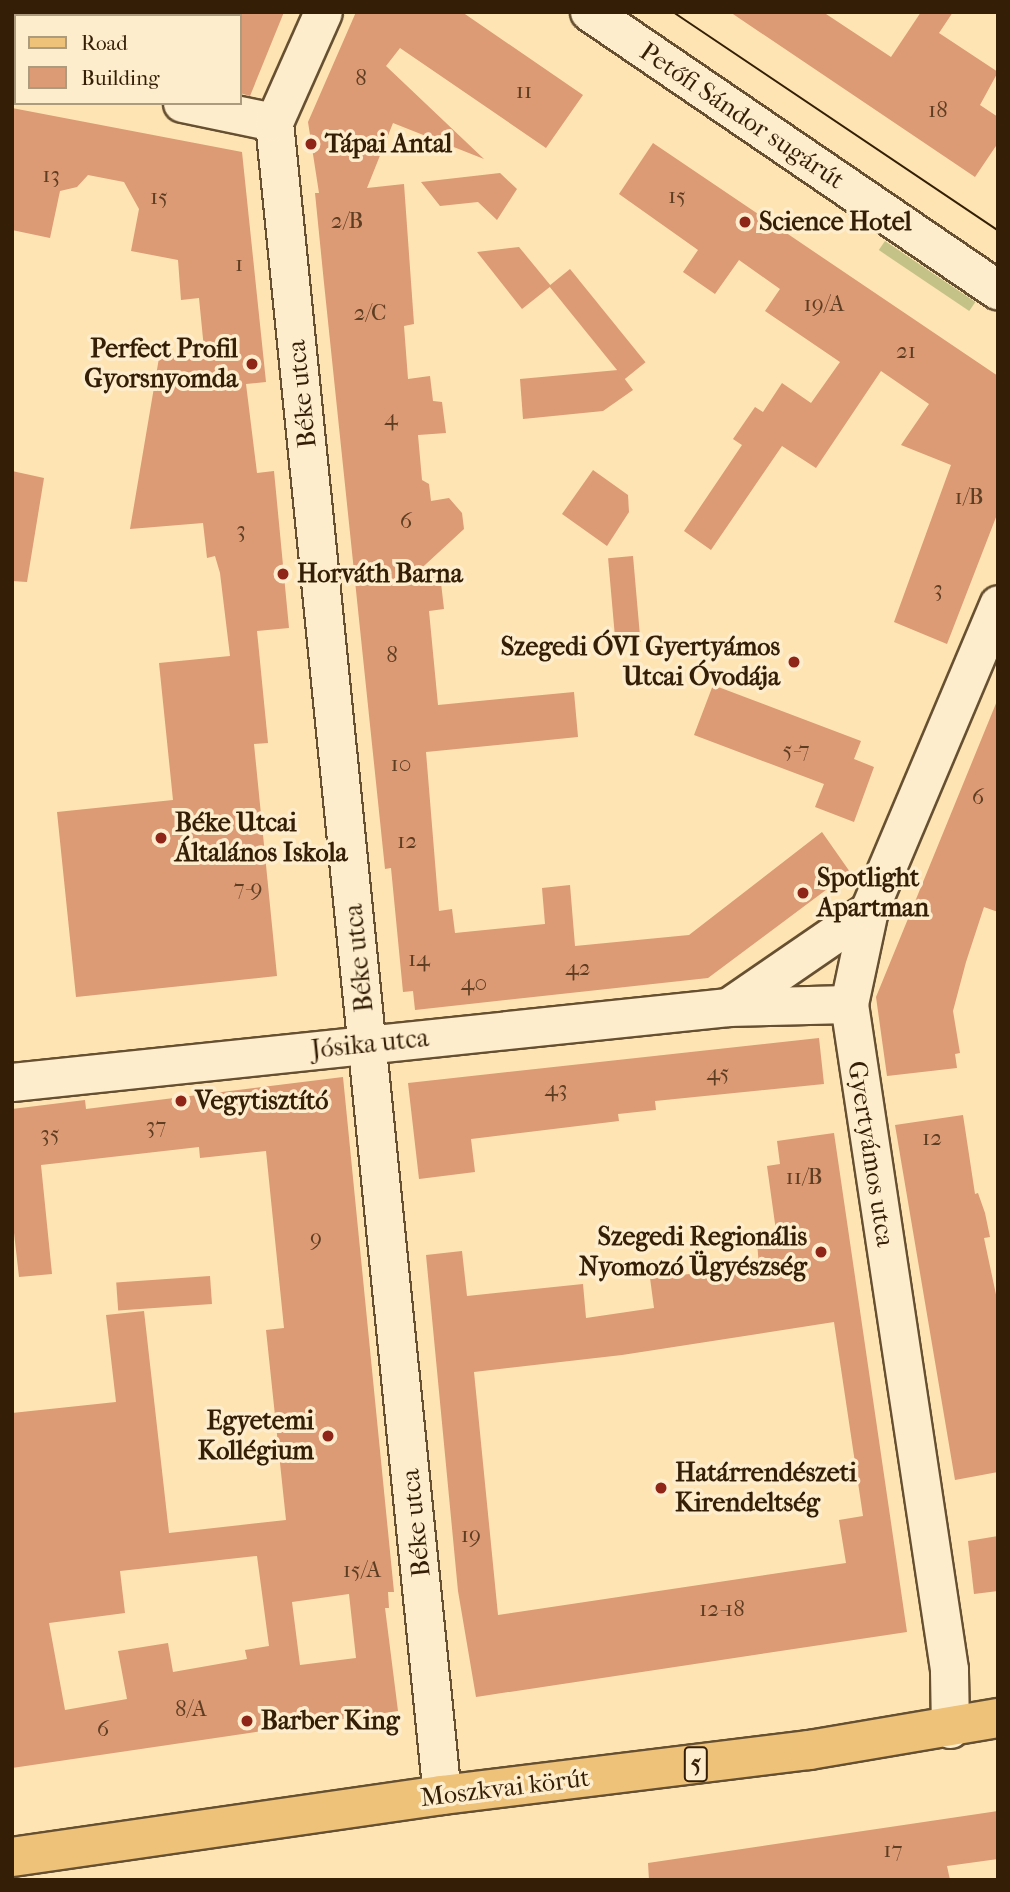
<!DOCTYPE html>
<meta charset="utf-8">
<style>
body{margin:0}
#map{position:relative;width:1010px;height:1892px;overflow:hidden;background:#fde4b2;font-family:"IM FELL French Canon",serif}
div>[style]{position:absolute}
.green>*{inset:0;background:#c5c288;transform-origin:0 0}
.building>*{inset:0;background:#dc9a75;transform-origin:0 0}
.roads{filter:drop-shadow(2px 0 #665031) drop-shadow(-2px 0 #665031) drop-shadow(0 2px #665031) drop-shadow(0 -2px #665031)}
.minor>*{height:37px;margin:-18.5px;padding:0 18.5px;transform-origin:18.5px;border-radius:18.5px;background:#feedcd}
.tertiary>*{height:38px;margin:-19px;padding:0 19px;transform-origin:19px;border-radius:19px;background:#feedcd}
.primary>*{height:38px;margin:-19px;padding:0 19px;transform-origin:19px;border-radius:19px;background:#eec279}
.tram>*{height:2px;margin:-1px;padding:0 1px;transform-origin:1px;border-radius:1px;background:#341f06}
.dots>*{width:19px;height:19px;translate:-50% -50%;box-sizing:border-box;border:4px solid #feedcd;border-radius:50%}
span{translate:-50% -50%;white-space:nowrap;text-align:center;line-height:1.15;-webkit-text-stroke:7px #feedcd;paint-order:stroke}
.number-label{font-size:23px;color:#5e3e22}
.number-label span{-webkit-text-stroke-width:0}
.shield-label span{padding:2px 5px;background:#feedcd;border:2px solid;border-radius:5px;-webkit-text-stroke-width:0}
.shield-label{font-size:24px;color:#341f06;font-weight:700}
.street-label{font-size:26px;color:#341f06}
.poi-label{font-size:26px;color:#341f06;font-weight:700}
.left{translate:0 -50%;text-align:left}
.right{translate:-100% -50%;text-align:right}
.frame{position:absolute;inset:0;border:14px solid #341f06;pointer-events:none}
.legend{position:absolute;left:14px;top:14px;width:228px;height:91px;box-sizing:border-box;background:#feedcd;border:2px solid #ad9b7d;margin:0;padding:9px 12px;list-style:none;font-size:21px;color:#341f06}
.legend li{display:flex;align-items:center;gap:14px;height:35px}
.legend b{width:35px;border:2px solid #ad9b7d}
</style>
<div id="map">
<div class="green">
<div style="left:885px;top:241px;width:109px;height:11px;rotate:34deg"></div>
</div>
<div class="building">
<div style="clip-path:polygon(240px 12px,284px 12px,250px 96px,240px 93px)"></div>
<div style="clip-path:polygon(356px 12px,462px 12px,583px 95px,546px 148px,400px 48px,386px 66px,484px 159px,393px 123px,367px 188px,404px 184px,414px 324px,404px 326px,408px 379px,430px 376px,433px 401px,442px 402px,446px 433px,418px 435px,422px 480px,429px 484px,431px 501px,449px 498px,462px 513px,464px 529px,413px 576px,440px 574px,444px 609px,429px 611px,438px 705px,574px 692px,578px 737px,426px 752px,439px 911px,452px 909px,455px 933px,545px 924px,542px 888px,570px 885px,575px 946px,689px 935px,822px 832px,850px 872px,708px 978px,415px 1010px,413px 991px,403px 992px,391px 868px,385px 869px,324px 283px,315px 193px,319px 193px,308px 122px)"></div>
<div style="clip-path:polygon(730px 12px,823px 12px,891px 57px,921px 12px,953px 12px,939px 33px,998px 72px,980px 105px,998px 117px,998px 143px,975px 177px)"></div>
<div style="clip-path:polygon(12px 108px,242px 152px,266px 382px,246px 384px,257px 473px,274px 471px,289px 628px,257px 631px,268px 743px,254px 744px,277px 976px,76px 997px,57px 812px,173px 800px,159px 663px,230px 656px,220px 573px,215px 556px,207px 558px,203px 523px,130px 529px,160px 352px,205px 359px,199px 298px,181px 300px,178px 260px,131px 251px,139px 209px,124px 182px,88px 175px,77px 187px,60px 191px,50px 238px,12px 230px)"></div>
<div style="clip-path:polygon(653px 143px,998px 376px,998px 512px,947px 644px,894px 622px,951px 465px,901px 445px,929px 404px,881px 371px,816px 468px,782px 446px,711px 550px,684px 531px,742px 445px,733px 439px,755px 407px,763px 412px,782px 383px,811px 403px,840px 362px,765px 311px,780px 289px,739px 260px,715px 294px,683px 272px,698px 250px,619px 194px)"></div>
<div style="clip-path:polygon(500px 173px,517px 189px,497px 220px,478px 202px,440px 206px,421px 182px)"></div>
<div style="clip-path:polygon(519px 247px,551px 286px,522px 309px,477px 252px)"></div>
<div style="left:570px;top:269px;width:120px;height:27px;rotate:51deg"></div>
<div style="clip-path:polygon(618px 370px,633px 390px,603px 411px,523px 419px,520px 379px)"></div>
<div style="clip-path:polygon(593px 470px,628px 495px,629px 512px,607px 546px,562px 514px)"></div>
<div style="clip-path:polygon(12px 471px,44px 478px,27px 582px,12px 581px)"></div>
<div style="left:633px;top:556px;width:86px;height:25px;rotate:85deg"></div>
<div style="clip-path:polygon(713px 685px,861px 741px,854px 759px,874px 767px,854px 822px,815px 807px,824px 784px,694px 735px)"></div>
<div style="clip-path:polygon(997px 701px,998px 912px,984px 907px,966px 962px,953px 1011px,960px 1053px,955px 1054px,957px 1068px,887px 1076px,876px 997px)"></div>
<div style="clip-path:polygon(819px 1038px,824px 1084px,655px 1101px,656px 1110px,618px 1114px,619px 1121px,471px 1139px,475px 1172px,419px 1179px,408px 1083px)"></div>
<div style="clip-path:polygon(evenodd,343px 1077px,394px 1592px,388px 1592px,389px 1608px,385px 1608px,398px 1711px,12px 1768px,12px 1413px,116px 1402px,106px 1315px,144px 1311px,169px 1533px,286px 1520px,266px 1330px,284px 1328px,266px 1151px,200px 1158px,199px 1147px,41px 1165px,52px 1274px,19px 1277px,12px 1215px,12px 1109px,85px 1100px,86px 1109px,343px 1077px,257px 1556px,269px 1646px,245px 1650px,247px 1659px,173px 1672px,168px 1643px,118px 1651px,127px 1699px,65px 1710px,49px 1623px,125px 1613px,120px 1571px,257px 1556px,343px 1077px,349px 1594px,356px 1658px,300px 1665px,292px 1602px,349px 1594px)"></div>
<div style="clip-path:polygon(963px 1115px,975px 1194px,978px 1193px,985px 1213px,990px 1237px,984px 1238px,998px 1304px,998px 1472px,955px 1480px,895px 1125px)"></div>
<div style="clip-path:polygon(evenodd,834px 1133px,907px 1632px,476px 1697px,458px 1591px,426px 1255px,462px 1251px,467px 1296px,583px 1284px,586px 1318px,654px 1308px,650px 1278px,759px 1267px,757px 1241px,777px 1238px,767px 1166px,780px 1164px,777px 1141px,834px 1133px,834px 1322px,863px 1516px,839px 1520px,846px 1563px,498px 1615px,474px 1372px,622px 1355px,834px 1322px)"></div>
<div style="left:210px;top:1276px;width:28px;height:94px;rotate:86deg"></div>
<div style="clip-path:polygon(998px 1536px,998px 1591px,974px 1594px,968px 1541px)"></div>
<div style="clip-path:polygon(998px 1811px,998px 1859px,947px 1866px,950px 1880px,649px 1880px,648px 1863px)"></div>
</div>
<div class="roads">
<div class="minor">
<div style="left:12px;top:69px;width:4px"></div>
<div style="left:182px;top:103px;width:94px;rotate:11.7deg"></div>
<div style="left:274px;top:122px;width:1681px;rotate:84.27deg"></div>
<div style="left:274px;top:122px;width:120px;rotate:-66deg"></div>
<div style="left:728px;top:1007px;width:171px;rotate:-34.5deg"></div>
<div style="left:12px;top:1082px;width:720px;rotate:-5.98deg"></div>
<div style="left:728px;top:1007px;width:121px;rotate:-1.4deg"></div>
<div style="left:950px;top:1729px;width:60px;rotate:-91deg"></div>
<div style="left:949px;top:1669px;width:672px;rotate:-98.55deg"></div>
<div style="left:849px;top:1004px;width:96px;rotate:-78deg"></div>
<div style="left:869px;top:910px;width:332px;rotate:-67.1deg"></div>
</div>
<div class="tertiary">
<div style="left:590px;top:12px;width:494px;rotate:34.3deg"></div>
</div>
<div class="primary">
<div style="left:12px;top:1857px;width:434px;rotate:-8.2deg"></div>
<div style="left:442px;top:1795px;width:370px;rotate:-7deg"></div>
<div style="left:809px;top:1750px;width:192px;rotate:-9.6deg"></div>
</div>
</div>
<div class="tram">
<div style="left:673px;top:12px;width:391px;rotate:33.9deg"></div>
</div>
<div class="dots">
<div style="left:311px;top:144px;background:#8f2418"></div>
<div style="left:745px;top:222px;background:#8f2418"></div>
<div style="left:252px;top:364px;background:#8f2418"></div>
<div style="left:283px;top:574px;background:#8f2418"></div>
<div style="left:794px;top:662px;background:#8f2418"></div>
<div style="left:161px;top:838px;background:#8f2418"></div>
<div style="left:803px;top:893px;background:#8f2418"></div>
<div style="left:181px;top:1101px;background:#8f2418"></div>
<div style="left:821px;top:1252px;background:#8f2418"></div>
<div style="left:328px;top:1436px;background:#8f2418"></div>
<div style="left:661px;top:1488px;background:#8f2418"></div>
<div style="left:247px;top:1721px;background:#8f2418"></div>
</div>
<div class="number-label">
<span style="left:361px;top:78px">8</span>
<span style="left:524px;top:91px">11</span>
<span style="left:938px;top:110px">18</span>
<span style="left:51px;top:175px">13</span>
<span style="left:677px;top:196px">15</span>
<span style="left:159px;top:197px">15</span>
<span style="left:347px;top:221px">2/B</span>
<span style="left:239px;top:264px">1</span>
<span style="left:824px;top:304px">19/A</span>
<span style="left:370px;top:313px">2/C</span>
<span style="left:906px;top:351px">21</span>
<span style="left:391px;top:418px">4</span>
<span style="left:969px;top:497px">1/B</span>
<span style="left:406px;top:521px">6</span>
<span style="left:241px;top:530px">3</span>
<span style="left:938px;top:589px">3</span>
<span style="left:392px;top:655px">8</span>
<span style="left:796px;top:750px">5-7</span>
<span style="left:401px;top:764px">10</span>
<span style="left:978px;top:797px">6</span>
<span style="left:407px;top:841px">12</span>
<span style="left:248px;top:888px">7-9</span>
<span style="left:419px;top:959px">14</span>
<span style="left:578px;top:968px">42</span>
<span style="left:474px;top:983px">40</span>
<span style="left:718px;top:1073px">45</span>
<span style="left:556px;top:1089px">43</span>
<span style="left:156px;top:1126px">37</span>
<span style="left:50px;top:1134px">35</span>
<span style="left:932px;top:1138px">12</span>
<span style="left:804px;top:1177px">11/B</span>
<span style="left:316px;top:1238px">9</span>
<span style="left:471px;top:1535px">19</span>
<span style="left:362px;top:1570px">15/A</span>
<span style="left:722px;top:1609px">12-18</span>
<span style="left:191px;top:1709px">8/A</span>
<span style="left:103px;top:1729px">6</span>
<span style="left:893px;top:1850px">17</span>
</div>
<div class="shield-label">
<span style="left:696px;top:1764px">5</span>
</div>
<div class="street-label">
<span style="left:742px;top:116px;rotate:34deg">Petőfi Sándor sugárút</span>
<span style="left:302px;top:394px;rotate:-96deg">Béke utca</span>
<span style="left:359px;top:958px;rotate:-96deg">Béke utca</span>
<span style="left:370px;top:1044px;rotate:-6deg">Jósika utca</span>
<span style="left:871px;top:1154px;rotate:81deg">Gyertyámos utca</span>
<span style="left:416px;top:1523px;rotate:-96deg">Béke utca</span>
<span style="left:505px;top:1788px;rotate:-7deg">Moszkvai körút</span>
</div>
<div class="poi-label">
<span class="left" style="left:325px;top:144px">Tápai Antal</span>
<span class="left" style="left:759px;top:222px">Science Hotel</span>
<span class="right" style="left:238px;top:364px">Perfect Profil<br>Gyorsnyomda</span>
<span class="left" style="left:297px;top:574px">Horváth Barna</span>
<span class="right" style="left:780px;top:662px">Szegedi ÓVI Gyertyámos<br>Utcai Óvodája</span>
<span class="left" style="left:175px;top:838px">Béke Utcai<br>Általános Iskola</span>
<span class="left" style="left:817px;top:893px">Spotlight<br>Apartman</span>
<span class="left" style="left:195px;top:1101px">Vegytisztító</span>
<span class="right" style="left:807px;top:1252px">Szegedi Regionális<br>Nyomozó Ügyészség</span>
<span class="right" style="left:314px;top:1436px">Egyetemi<br>Kollégium</span>
<span class="left" style="left:675px;top:1488px">Határrendészeti<br>Kirendeltség</span>
<span class="left" style="left:261px;top:1721px">Barber King</span>
</div>
<div class="frame"></div>
<ul class="legend">
<li><b style="height:9px;background:#eec279"></b>Road</li>
<li><b style="height:19px;background:#dc9a75"></b>Building</li>
</ul>
</div>
